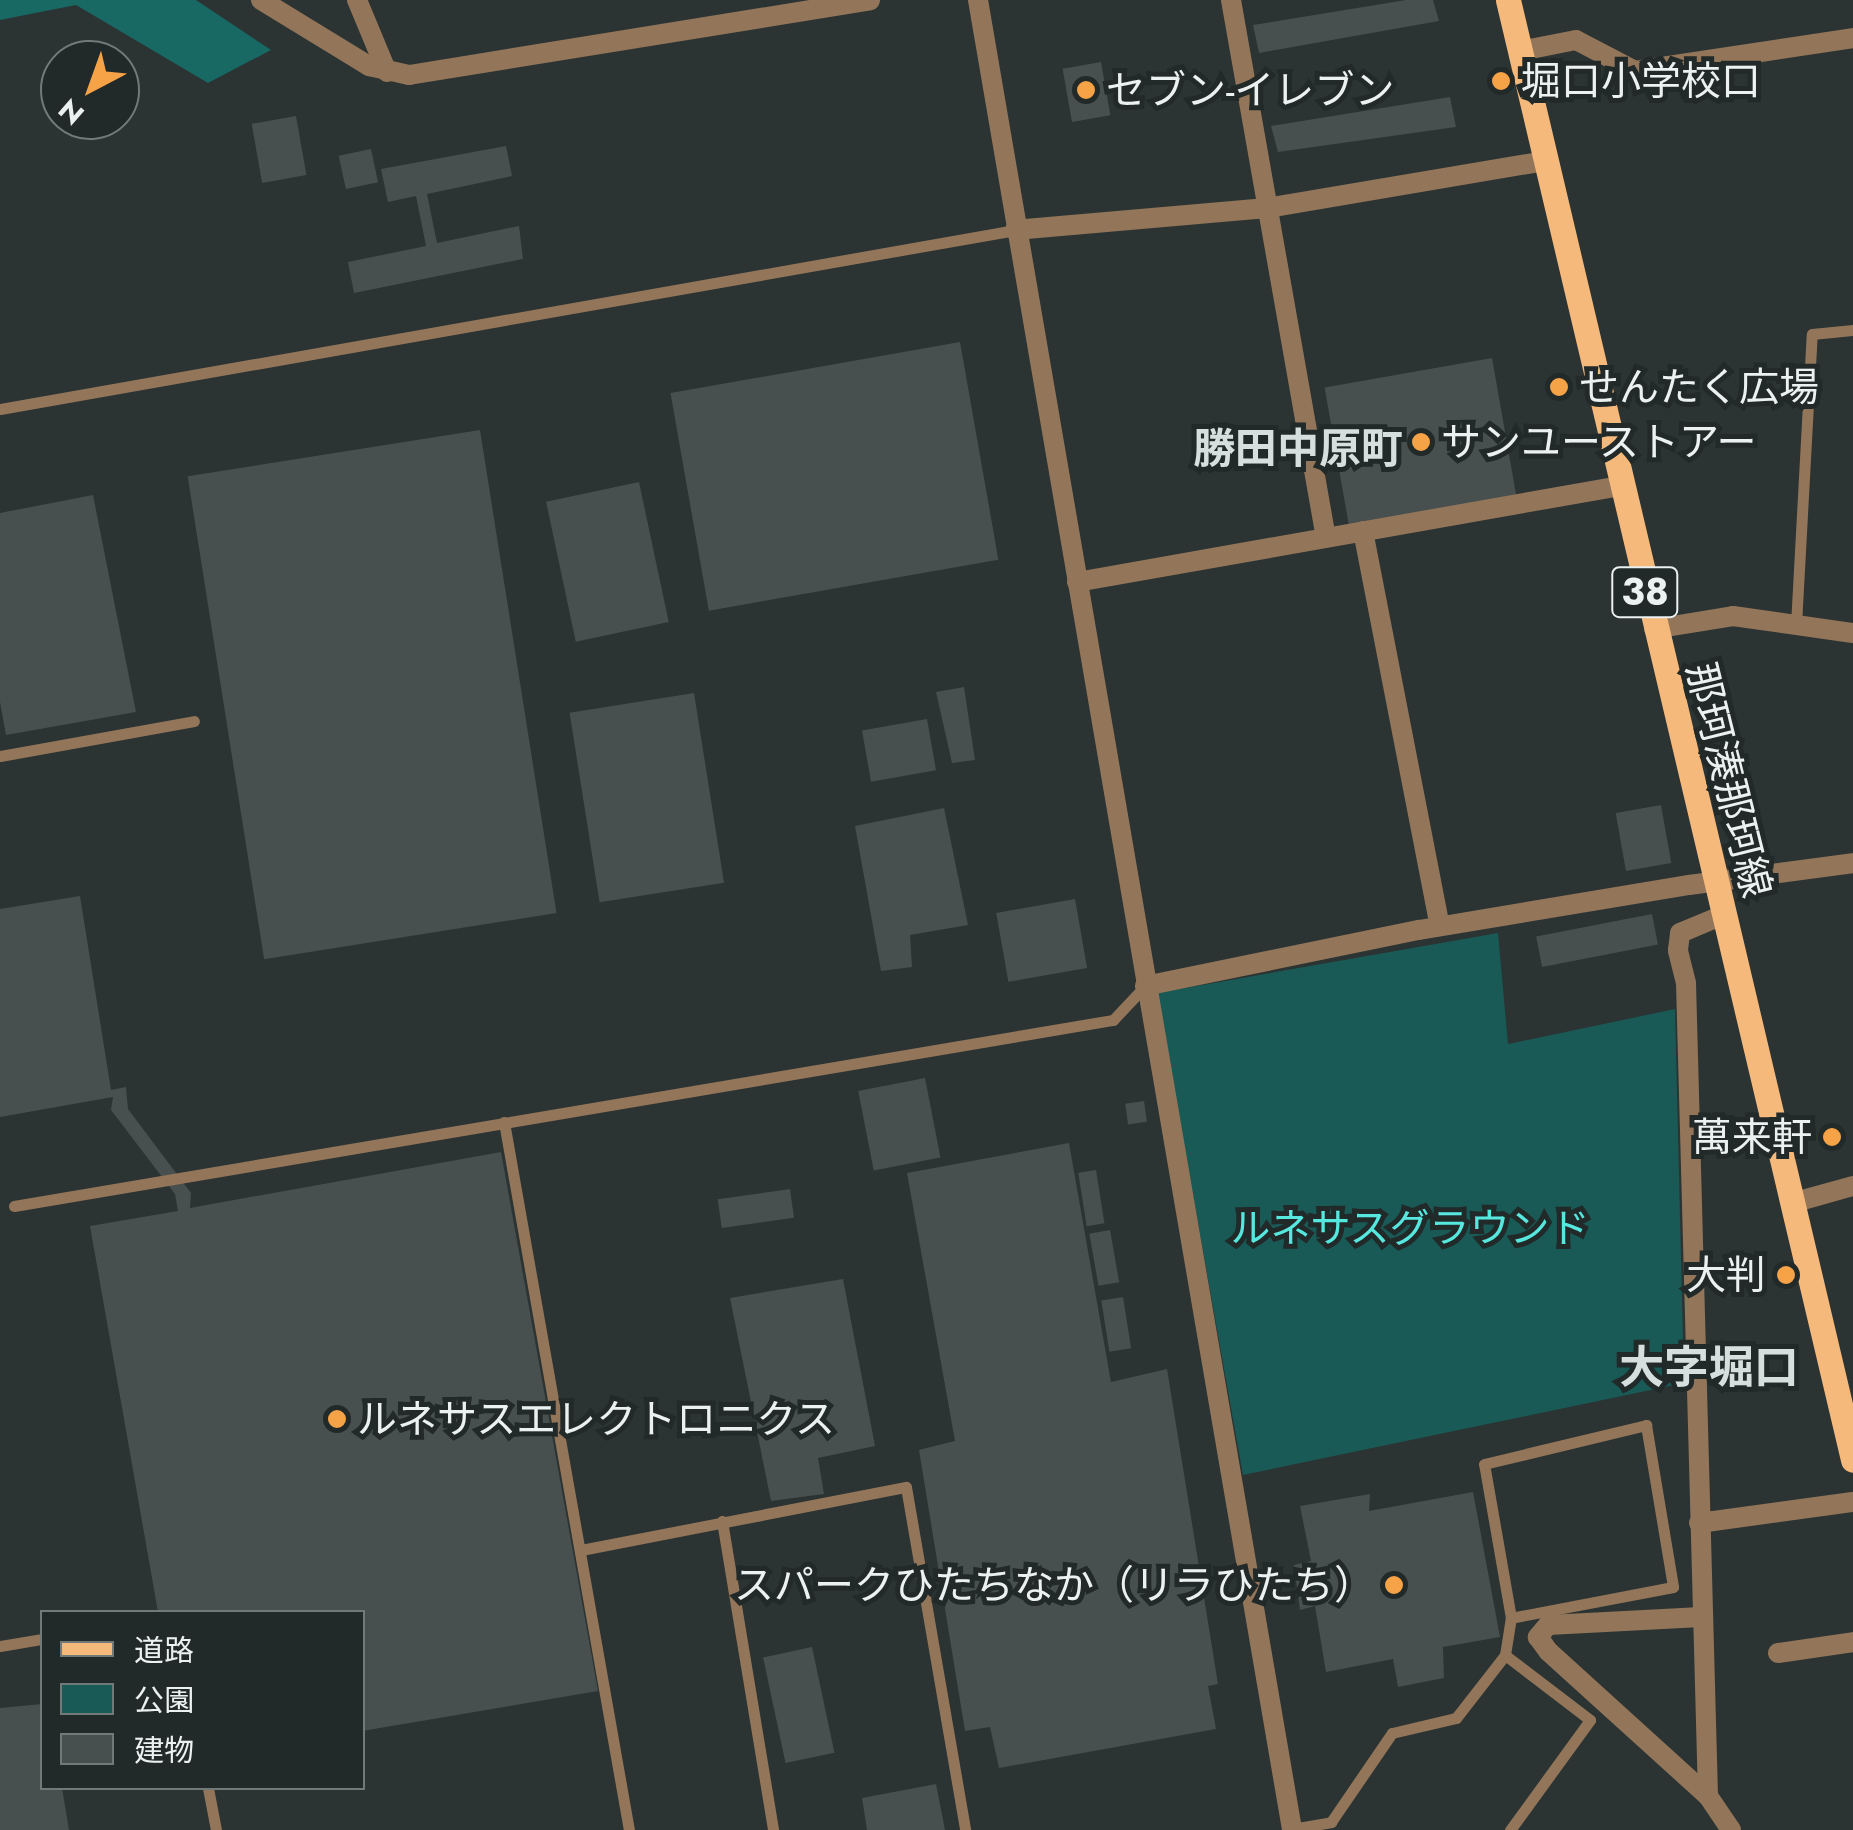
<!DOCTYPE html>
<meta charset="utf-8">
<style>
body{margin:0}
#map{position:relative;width:1853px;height:1830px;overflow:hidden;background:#2b3333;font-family:Jost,"Noto Sans JP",sans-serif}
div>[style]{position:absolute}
.green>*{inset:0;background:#195a56}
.forest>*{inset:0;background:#186864}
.building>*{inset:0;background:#47504f;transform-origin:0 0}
.service>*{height:11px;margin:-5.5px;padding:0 5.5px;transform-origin:5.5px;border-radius:5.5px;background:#937659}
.minor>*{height:20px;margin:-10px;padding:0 10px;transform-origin:10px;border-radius:10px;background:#937659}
.tertiary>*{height:20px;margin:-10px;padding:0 10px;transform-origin:10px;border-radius:10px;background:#937659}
.primary>*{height:25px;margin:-12.5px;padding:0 12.5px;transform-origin:12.5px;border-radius:12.5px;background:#f6b97c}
.dots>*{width:28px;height:28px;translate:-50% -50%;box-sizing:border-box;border:5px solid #212929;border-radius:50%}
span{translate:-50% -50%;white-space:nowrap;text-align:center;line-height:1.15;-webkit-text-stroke:10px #212929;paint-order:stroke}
.shield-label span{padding:2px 8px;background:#212929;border:2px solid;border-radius:8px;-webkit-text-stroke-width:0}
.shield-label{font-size:38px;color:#ebf0f0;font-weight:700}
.poi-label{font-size:40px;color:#ebf0f0}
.left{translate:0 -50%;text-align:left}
.right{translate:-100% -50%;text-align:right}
.street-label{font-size:40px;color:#ebf0f0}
.park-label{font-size:40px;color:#56e7de}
.neighbourhood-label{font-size:42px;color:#d5dfde;font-weight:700}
.quarter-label{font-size:45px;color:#d5dfde;font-weight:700}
.legend{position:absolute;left:40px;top:1610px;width:325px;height:180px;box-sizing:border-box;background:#212929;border:2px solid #727979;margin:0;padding:12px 18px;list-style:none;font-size:30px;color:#ebf0f0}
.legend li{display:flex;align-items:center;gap:20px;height:50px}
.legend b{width:50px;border:2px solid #727979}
.north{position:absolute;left:40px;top:40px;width:100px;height:100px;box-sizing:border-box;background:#212929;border:2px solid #727979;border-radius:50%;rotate:221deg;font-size:28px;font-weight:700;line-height:40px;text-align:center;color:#ebf0f0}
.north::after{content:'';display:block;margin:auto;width:35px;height:45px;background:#f6a246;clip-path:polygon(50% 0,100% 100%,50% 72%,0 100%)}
</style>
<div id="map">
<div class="green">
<div style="clip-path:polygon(1498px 933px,1508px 1044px,1675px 1009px,1684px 1383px,1243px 1475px,1157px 993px)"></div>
</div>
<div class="forest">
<div style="clip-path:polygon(0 0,196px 0,271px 50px,208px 83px,76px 5px,0 20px)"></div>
</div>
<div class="building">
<div style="clip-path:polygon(1406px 0,1433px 0,1439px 21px,1259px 53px,1253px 25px)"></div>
<div style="left:1101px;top:62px;width:54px;height:39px;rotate:80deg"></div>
<div style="clip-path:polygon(1450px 97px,1456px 127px,1278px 152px,1271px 126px)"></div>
<div style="left:296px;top:116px;width:60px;height:45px;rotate:80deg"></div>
<div style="clip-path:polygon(506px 146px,512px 176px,427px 194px,437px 243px,519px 226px,523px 259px,354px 293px,348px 262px,426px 246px,416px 196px,388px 202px,381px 169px)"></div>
<div style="left:371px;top:149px;width:34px;height:33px;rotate:78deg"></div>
<div style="left:960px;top:342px;width:221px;height:294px;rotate:80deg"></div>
<div style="left:1492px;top:358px;width:140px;height:170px;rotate:80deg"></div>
<div style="left:480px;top:430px;width:489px;height:296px;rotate:81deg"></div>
<div style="left:639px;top:482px;width:143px;height:95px;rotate:78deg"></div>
<div style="clip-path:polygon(93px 495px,136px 712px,6px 735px,0 702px,0 513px)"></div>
<div style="clip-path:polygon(964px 687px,975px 760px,952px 763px,936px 692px)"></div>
<div style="left:694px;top:693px;width:192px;height:126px;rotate:81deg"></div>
<div style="left:927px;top:719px;width:52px;height:66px;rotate:80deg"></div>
<div style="left:1661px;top:805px;width:59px;height:46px;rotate:80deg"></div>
<div style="clip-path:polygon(944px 808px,968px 925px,910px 935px,912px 967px,881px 971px,855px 826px)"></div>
<div style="clip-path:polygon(80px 896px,111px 1090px,126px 1087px,128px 1109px,191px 1193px,190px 1208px,501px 1152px,598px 1691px,362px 1731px,362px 1612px,158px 1612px,90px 1226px,178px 1211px,175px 1194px,111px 1110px,113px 1097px,0 1117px,0 909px)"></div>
<div style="left:1075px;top:899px;width:70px;height:80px;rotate:80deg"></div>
<div style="left:1652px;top:914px;width:31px;height:118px;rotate:79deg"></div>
<div style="left:925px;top:1078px;width:81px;height:68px;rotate:79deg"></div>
<div style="left:1144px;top:1101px;width:21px;height:19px;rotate:82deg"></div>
<div style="clip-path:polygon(1069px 1143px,1111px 1382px,1167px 1369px,1218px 1684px,1208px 1686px,1216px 1729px,999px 1768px,990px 1727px,965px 1731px,919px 1450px,955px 1441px,907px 1173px)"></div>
<div style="left:1096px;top:1170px;width:54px;height:18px;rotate:81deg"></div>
<div style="left:790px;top:1189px;width:29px;height:73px;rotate:82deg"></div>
<div style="left:1110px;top:1230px;width:53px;height:21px;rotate:80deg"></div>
<div style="clip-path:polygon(843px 1279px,875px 1446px,818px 1458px,824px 1494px,771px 1501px,730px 1298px)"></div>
<div style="left:1123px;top:1297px;width:52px;height:22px;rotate:81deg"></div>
<div style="clip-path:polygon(1473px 1492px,1500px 1637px,1443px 1647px,1444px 1678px,1398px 1687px,1393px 1659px,1326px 1672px,1315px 1606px,1300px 1610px,1294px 1565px,1311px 1561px,1300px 1506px,1370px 1494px,1369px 1511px)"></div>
<div style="left:812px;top:1647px;width:108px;height:50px;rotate:78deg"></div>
<div style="clip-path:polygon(42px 1704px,42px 1788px,62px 1788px,69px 1830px,0 1830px,0 1708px)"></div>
<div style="clip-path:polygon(936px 1784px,945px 1830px,867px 1830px,862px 1798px)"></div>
</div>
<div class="service">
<div style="left:0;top:409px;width:1031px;rotate:-10deg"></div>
<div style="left:1796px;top:625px;width:291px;rotate:-86.9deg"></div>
<div style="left:1812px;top:334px;width:41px;rotate:-5.6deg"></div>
<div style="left:0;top:756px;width:197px;rotate:-10.2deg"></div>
<div style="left:504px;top:1122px;width:719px;rotate:79.99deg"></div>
<div style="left:14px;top:1206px;width:1115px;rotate:-9.61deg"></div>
<div style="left:1113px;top:1020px;width:47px;rotate:-46.7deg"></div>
<div style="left:722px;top:1521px;width:313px;rotate:80.6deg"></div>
<div style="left:581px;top:1550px;width:331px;rotate:-11deg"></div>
<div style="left:906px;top:1487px;width:348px;rotate:80.2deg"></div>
<div style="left:0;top:1646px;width:43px;rotate:-9.5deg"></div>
<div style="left:1505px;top:1655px;width:107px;rotate:37.4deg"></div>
<div style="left:1590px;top:1720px;width:136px;rotate:126deg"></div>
<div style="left:208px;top:1788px;width:43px;rotate:79.2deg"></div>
<div style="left:1292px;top:1829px;width:40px;rotate:-10deg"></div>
<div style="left:1331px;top:1822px;width:108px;rotate:-55.6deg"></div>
<div style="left:1392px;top:1733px;width:66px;rotate:-13.2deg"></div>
<div style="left:1456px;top:1718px;width:80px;rotate:-52.1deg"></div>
<div style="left:1505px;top:1655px;width:37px;rotate:-81deg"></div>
<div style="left:1511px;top:1618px;width:156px;rotate:-99.9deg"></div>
<div style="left:1484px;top:1464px;width:167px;rotate:-13.5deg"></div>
<div style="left:1646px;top:1425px;width:164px;rotate:80.5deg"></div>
<div style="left:1673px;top:1587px;width:165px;rotate:169.2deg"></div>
</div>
<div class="minor">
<div style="left:357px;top:0;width:78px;rotate:67.4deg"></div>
<div style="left:1231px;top:0;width:546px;rotate:79.99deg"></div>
<div style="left:1520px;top:51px;width:57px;rotate:-11.1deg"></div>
<div style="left:1576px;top:40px;width:67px;rotate:27.7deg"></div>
<div style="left:1635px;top:71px;width:220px;rotate:-8.6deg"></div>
<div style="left:1363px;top:531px;width:402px;rotate:79deg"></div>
<div style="left:1077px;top:582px;width:551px;rotate:-10.03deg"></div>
<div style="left:1654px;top:629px;width:80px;rotate:-9.3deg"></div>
<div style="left:1733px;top:616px;width:121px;rotate:8.1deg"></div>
<div style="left:1145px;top:986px;width:280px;rotate:-11.6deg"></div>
<div style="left:1419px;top:930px;width:274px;rotate:-9.5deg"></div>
<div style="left:1689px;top:885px;width:165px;rotate:-7.6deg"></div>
<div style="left:1792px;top:1203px;width:63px;rotate:-15.6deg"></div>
<div style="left:1699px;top:1523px;width:155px;rotate:-7.8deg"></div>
<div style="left:1701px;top:1617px;width:153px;rotate:177deg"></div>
<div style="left:1548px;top:1625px;width:16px;rotate:130deg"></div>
<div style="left:1538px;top:1637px;width:17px;rotate:54deg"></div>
<div style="left:1548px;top:1651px;width:216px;rotate:42.2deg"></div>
<div style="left:1708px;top:1796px;width:41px;rotate:55.9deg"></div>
<div style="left:1778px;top:1653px;width:76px;rotate:-8.3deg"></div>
<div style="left:1708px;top:1796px;width:813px;rotate:-91.55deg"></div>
<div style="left:1686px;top:983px;width:34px;rotate:-104deg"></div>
<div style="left:1678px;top:950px;width:17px;rotate:-83deg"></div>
<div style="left:1680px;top:933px;width:47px;rotate:-22.7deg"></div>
</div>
<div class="tertiary">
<div style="left:261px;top:0;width:127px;rotate:31.4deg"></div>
<div style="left:369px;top:66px;width:41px;rotate:12.7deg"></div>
<div style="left:409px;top:75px;width:467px;rotate:-9.2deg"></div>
<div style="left:978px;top:0;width:1857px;rotate:80.26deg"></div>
<div style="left:1015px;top:230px;width:253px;rotate:-5deg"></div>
<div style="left:1267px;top:208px;width:283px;rotate:-9.6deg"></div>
</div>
<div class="primary">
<div style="left:1508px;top:0;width:1500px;rotate:76.7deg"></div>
</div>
<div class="dots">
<div style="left:1501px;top:81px;background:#f6a246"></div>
<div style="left:1086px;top:90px;background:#f6a246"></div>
<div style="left:1559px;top:387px;background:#f6a246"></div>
<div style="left:1421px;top:442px;background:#f6a246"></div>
<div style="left:1832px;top:1137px;background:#f6a246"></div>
<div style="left:1786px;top:1275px;background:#f6a246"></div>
<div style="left:337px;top:1419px;background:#f6a246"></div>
<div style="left:1394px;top:1585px;background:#f6a246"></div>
</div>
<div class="shield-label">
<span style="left:1645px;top:592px">38</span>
</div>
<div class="poi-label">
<span class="left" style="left:1521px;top:81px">堀口小学校口</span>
<span class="left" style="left:1106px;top:90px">セブン-イレブン</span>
<span class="left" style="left:1579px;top:387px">せんたく広場</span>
<span class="left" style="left:1441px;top:442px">サンユーストアー</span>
<span class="right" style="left:1812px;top:1137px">萬来軒</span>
<span class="right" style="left:1766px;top:1275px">大判</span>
<span class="left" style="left:357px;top:1419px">ルネサスエレクトロニクス</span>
<span class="right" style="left:1374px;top:1585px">スパークひたちなか（リラひたち）</span>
</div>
<div class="street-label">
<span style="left:1729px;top:780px;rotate:76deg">那珂湊那珂線</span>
</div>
<div class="park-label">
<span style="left:1410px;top:1228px">ルネサスグラウンド</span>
</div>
<div class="neighbourhood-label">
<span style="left:1298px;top:449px">勝田中原町</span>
</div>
<div class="quarter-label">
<span style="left:1709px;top:1368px">大字堀口</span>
</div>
<ul class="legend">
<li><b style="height:12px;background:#f6b97c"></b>道路</li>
<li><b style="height:28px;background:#195a56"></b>公園</li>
<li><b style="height:28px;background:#47504f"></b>建物</li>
</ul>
<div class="north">N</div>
</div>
